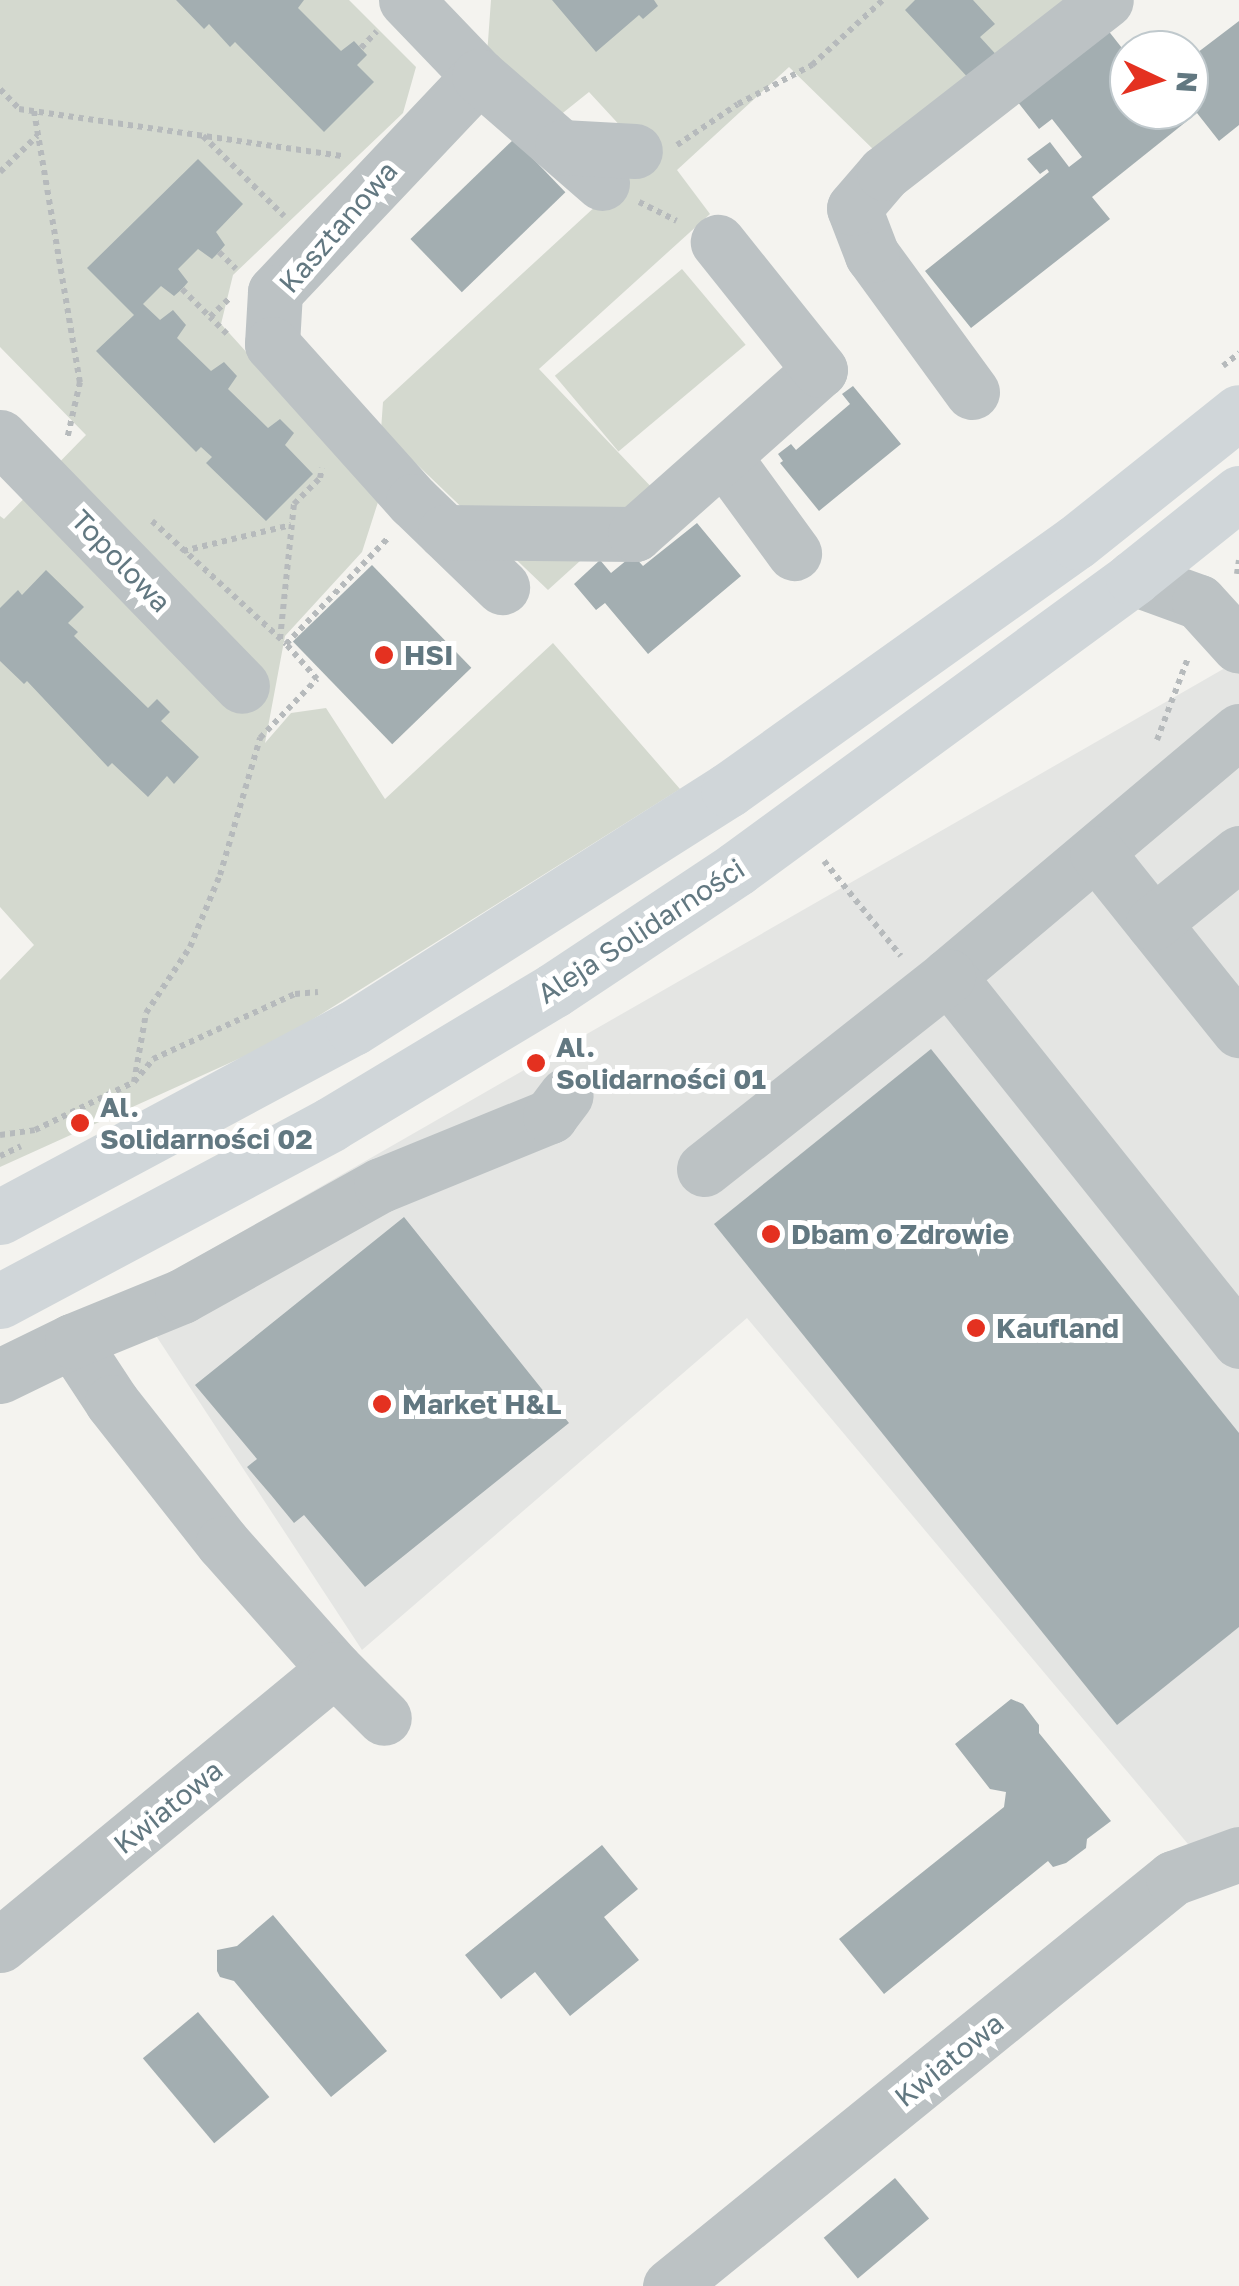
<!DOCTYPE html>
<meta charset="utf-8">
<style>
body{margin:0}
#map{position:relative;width:1239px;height:2286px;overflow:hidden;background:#f4f3ef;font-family:"Golos Text",sans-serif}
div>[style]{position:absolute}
.built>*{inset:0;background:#e4e5e3}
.green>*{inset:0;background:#d4d9cf;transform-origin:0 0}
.building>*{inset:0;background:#a3aeb1;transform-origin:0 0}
.path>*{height:6px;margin-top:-3px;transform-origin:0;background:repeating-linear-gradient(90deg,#b6babc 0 5px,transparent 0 10px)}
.minor>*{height:55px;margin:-27.5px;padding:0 27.5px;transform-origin:27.5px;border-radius:27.5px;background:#bcc2c4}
.major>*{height:55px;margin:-27.5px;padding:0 27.5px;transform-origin:27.5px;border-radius:27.5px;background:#d0d6d9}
.dots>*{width:28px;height:28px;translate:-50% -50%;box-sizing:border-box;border:5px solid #fff;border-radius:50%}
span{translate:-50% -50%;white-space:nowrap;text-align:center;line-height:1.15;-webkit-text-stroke:10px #fff;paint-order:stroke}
.street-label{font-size:28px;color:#627881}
.poi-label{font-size:28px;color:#627881;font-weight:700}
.left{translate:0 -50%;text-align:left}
.north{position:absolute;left:1109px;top:30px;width:100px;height:100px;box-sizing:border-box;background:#fff;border:2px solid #c0c9cd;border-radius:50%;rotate:94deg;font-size:28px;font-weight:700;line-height:40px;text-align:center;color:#627881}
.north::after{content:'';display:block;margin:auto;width:35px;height:45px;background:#e43120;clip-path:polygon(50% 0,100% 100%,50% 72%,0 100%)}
</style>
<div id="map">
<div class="built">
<div style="clip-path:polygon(1239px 660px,1239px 1842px,1198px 1856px,747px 1318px,362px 1650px,130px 1296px)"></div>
</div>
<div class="green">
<div style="clip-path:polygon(0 0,349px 0,416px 67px,403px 113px,233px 275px,221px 324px,379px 499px,362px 552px,285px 636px,265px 743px,291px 713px,326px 708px,385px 799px,553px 643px,680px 789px,280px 1040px,0 1167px,0 980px,34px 945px,0 907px,0 516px,4px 519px,86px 435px,0 347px)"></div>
<div style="clip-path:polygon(491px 0,1064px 0,878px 154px,789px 67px,677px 170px,710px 214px,539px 369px,656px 492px,548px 590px,381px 430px,383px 402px,649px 157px,589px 92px,554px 120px,487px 55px)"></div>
<div style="left:682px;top:269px;width:99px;height:166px;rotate:50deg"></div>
</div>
<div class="building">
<div style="clip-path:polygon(176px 0,304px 0,298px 8px,341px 51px,354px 41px,367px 55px,357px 65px,374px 82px,324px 132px,235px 42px,230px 47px,209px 24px,204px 29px)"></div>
<div style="clip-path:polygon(552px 0,654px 0,658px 6px,643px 19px,639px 15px,596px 52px)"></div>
<div style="clip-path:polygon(915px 0,973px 0,995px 24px,980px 37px,1001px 60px,973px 83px,905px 10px)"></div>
<div style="clip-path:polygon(1239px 21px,1239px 125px,1219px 141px,1197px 113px,1092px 197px,1110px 219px,971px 328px,925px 271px,1049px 172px,1047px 169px,1040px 174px,1027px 159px,1050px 142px,1069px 167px,1082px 157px,1052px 119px,1039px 129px,1017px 101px,1107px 29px,1129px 57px,1129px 110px,1189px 110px,1189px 59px)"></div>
<div style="left:514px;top:139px;width:74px;height:144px;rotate:46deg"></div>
<div style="clip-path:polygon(198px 159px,243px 204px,216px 232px,225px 245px,219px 252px,212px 259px,198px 249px,178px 269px,188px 282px,182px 289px,174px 296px,161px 286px,143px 304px,160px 320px,173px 310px,186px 325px,177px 338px,211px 371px,224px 362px,237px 376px,228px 389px,268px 428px,280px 419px,294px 433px,285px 445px,313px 474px,266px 521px,206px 463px,212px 457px,201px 447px,196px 452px,96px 351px,134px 315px,87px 268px)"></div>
<div style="clip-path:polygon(853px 386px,901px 444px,819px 511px,780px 463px,783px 461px,778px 454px,791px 444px,796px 450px,850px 404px,842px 394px)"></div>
<div style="clip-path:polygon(697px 523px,741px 576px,648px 654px,605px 603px,596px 610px,574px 584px,600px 560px,611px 573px,633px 555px,643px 566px)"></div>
<div style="left:372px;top:565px;width:143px;height:110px;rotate:46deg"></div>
<div style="clip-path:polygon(46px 570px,84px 607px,68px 623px,78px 632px,74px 636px,148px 708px,157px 699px,170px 712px,161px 721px,199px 757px,174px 784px,167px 776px,148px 797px,112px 763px,108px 767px,27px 681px,24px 684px,0 661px,0 608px,18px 590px,22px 595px)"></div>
<div style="clip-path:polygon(931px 1049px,1239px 1433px,1239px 1627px,1117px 1725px,714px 1224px)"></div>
<div style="clip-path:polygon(404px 1217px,569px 1423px,365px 1587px,304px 1515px,294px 1523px,271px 1495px,247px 1467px,257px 1459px,195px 1385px)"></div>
<div style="clip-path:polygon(1011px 1699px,1023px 1704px,1039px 1725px,1039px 1733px,1111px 1821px,1087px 1839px,1086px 1848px,1066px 1863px,1053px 1867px,1048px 1861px,884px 1994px,839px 1939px,1004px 1807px,1006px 1792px,990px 1789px,955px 1744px)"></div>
<div style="clip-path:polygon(602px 1845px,638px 1889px,604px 1917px,639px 1960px,570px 2016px,535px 1972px,501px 1999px,465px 1955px)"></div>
<div style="clip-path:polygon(273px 1915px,387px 2051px,331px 2097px,234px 1981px,220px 1977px,217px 1971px,217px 1950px,237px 1946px)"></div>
<div style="left:198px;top:2012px;width:111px;height:72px;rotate:50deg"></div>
<div style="left:895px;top:2178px;width:53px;height:93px;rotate:50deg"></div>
</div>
<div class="path">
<div style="left:361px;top:48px;width:23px;rotate:-47deg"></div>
<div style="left:0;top:89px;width:28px;rotate:46deg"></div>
<div style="left:19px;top:109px;width:326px;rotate:8.3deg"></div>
<div style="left:34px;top:111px;width:275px;rotate:80.4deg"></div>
<div style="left:80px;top:382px;width:58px;rotate:102.8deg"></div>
<div style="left:203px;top:136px;width:114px;rotate:44.6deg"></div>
<div style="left:677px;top:145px;width:73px;rotate:-33.9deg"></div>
<div style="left:738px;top:104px;width:84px;rotate:-27.8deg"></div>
<div style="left:812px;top:65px;width:96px;rotate:-42.5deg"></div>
<div style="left:0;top:172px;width:52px;rotate:-44.2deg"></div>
<div style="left:639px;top:202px;width:42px;rotate:26.6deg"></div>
<div style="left:219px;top:252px;width:24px;rotate:45deg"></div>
<div style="left:182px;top:289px;width:40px;rotate:45deg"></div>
<div style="left:227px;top:334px;width:24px;rotate:-135deg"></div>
<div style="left:210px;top:317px;width:28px;rotate:-44deg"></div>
<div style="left:1223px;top:366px;width:21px;rotate:-39deg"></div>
<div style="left:152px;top:521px;width:182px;rotate:42.5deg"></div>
<div style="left:183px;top:551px;width:111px;rotate:-13.5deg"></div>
<div style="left:1237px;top:574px;width:14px;rotate:-82deg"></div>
<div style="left:280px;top:639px;width:136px;rotate:-84.1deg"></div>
<div style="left:294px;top:504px;width:37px;rotate:-45deg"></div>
<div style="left:320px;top:478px;width:10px;rotate:-79deg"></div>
<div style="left:1157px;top:740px;width:88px;rotate:-69.3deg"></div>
<div style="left:824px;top:861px;width:122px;rotate:51deg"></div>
<div style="left:134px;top:1082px;width:70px;rotate:-80.1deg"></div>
<div style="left:146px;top:1013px;width:79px;rotate:-56.3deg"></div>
<div style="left:190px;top:947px;width:78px;rotate:-67.4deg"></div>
<div style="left:220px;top:875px;width:143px;rotate:-73.7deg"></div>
<div style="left:260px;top:738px;width:82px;rotate:-46deg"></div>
<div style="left:317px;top:679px;width:47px;rotate:-131.5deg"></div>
<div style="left:286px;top:644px;width:146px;rotate:-46.1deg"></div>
<div style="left:0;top:1135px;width:35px;rotate:-8deg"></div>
<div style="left:35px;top:1130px;width:110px;rotate:-25.9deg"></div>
<div style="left:134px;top:1082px;width:30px;rotate:-50deg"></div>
<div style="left:153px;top:1059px;width:156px;rotate:-24.6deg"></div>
<div style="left:295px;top:994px;width:23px;rotate:-5deg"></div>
<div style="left:0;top:1156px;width:23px;rotate:-25deg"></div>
</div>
<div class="minor">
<div style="left:406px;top:0;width:105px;rotate:46.2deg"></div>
<div style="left:479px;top:76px;width:297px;rotate:133.4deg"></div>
<div style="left:275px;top:292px;width:52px;rotate:93.3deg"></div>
<div style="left:272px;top:344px;width:211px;rotate:48.1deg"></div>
<div style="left:413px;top:501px;width:124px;rotate:44deg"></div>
<div style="left:479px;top:76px;width:163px;rotate:41deg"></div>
<div style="left:562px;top:147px;width:73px;rotate:3.1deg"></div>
<div style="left:972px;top:392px;width:170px;rotate:-126.1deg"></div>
<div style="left:872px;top:255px;width:50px;rotate:-111deg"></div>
<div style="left:854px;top:208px;width:46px;rotate:-49.4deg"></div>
<div style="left:884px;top:173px;width:281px;rotate:-37.9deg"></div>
<div style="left:0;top:437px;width:347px;rotate:45.8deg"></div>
<div style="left:724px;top:457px;width:119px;rotate:53.9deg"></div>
<div style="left:445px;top:532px;width:190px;rotate:0.6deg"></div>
<div style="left:635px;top:534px;width:247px;rotate:-41.6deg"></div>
<div style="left:820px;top:370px;width:164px;rotate:-128.6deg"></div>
<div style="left:1133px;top:578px;width:70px;rotate:20deg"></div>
<div style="left:1199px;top:602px;width:59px;rotate:47.7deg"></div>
<div style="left:1239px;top:731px;width:380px;rotate:139.9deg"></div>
<div style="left:948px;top:976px;width:467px;rotate:51.4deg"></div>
<div style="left:1097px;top:853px;width:227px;rotate:51.3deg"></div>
<div style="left:1153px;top:923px;width:111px;rotate:-39.1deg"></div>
<div style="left:704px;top:1169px;width:311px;rotate:-38.3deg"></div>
<div style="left:72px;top:1341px;width:73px;rotate:56.7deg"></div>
<div style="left:112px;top:1402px;width:179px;rotate:51.8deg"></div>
<div style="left:223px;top:1543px;width:169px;rotate:48.4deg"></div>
<div style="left:0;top:1376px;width:80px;rotate:-25.9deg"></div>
<div style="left:72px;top:1341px;width:119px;rotate:-22.2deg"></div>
<div style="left:182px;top:1296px;width:228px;rotate:-29.2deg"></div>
<div style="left:381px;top:1185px;width:183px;rotate:-22.2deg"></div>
<div style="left:550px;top:1116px;width:26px;rotate:-53deg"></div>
<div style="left:0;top:1945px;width:434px;rotate:-39.5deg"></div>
<div style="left:335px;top:1669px;width:69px;rotate:45deg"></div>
<div style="left:670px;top:2286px;width:648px;rotate:-39.05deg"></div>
<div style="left:1173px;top:1878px;width:70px;rotate:-20deg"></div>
</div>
<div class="major">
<div style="left:0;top:1217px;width:400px;rotate:-28.2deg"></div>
<div style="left:353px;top:1028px;width:444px;rotate:-32.4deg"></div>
<div style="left:728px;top:790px;width:427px;rotate:-35.5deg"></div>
<div style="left:1076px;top:542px;width:208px;rotate:-38.6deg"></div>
<div style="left:0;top:1301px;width:375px;rotate:-28.1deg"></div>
<div style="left:331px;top:1124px;width:260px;rotate:-31deg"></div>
<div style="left:554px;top:990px;width:219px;rotate:-33.6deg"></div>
<div style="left:736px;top:869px;width:492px;rotate:-36.2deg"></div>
<div style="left:1133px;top:578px;width:136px;rotate:-38.7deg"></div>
</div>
<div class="dots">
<div style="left:384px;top:655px;background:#e43120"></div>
<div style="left:536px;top:1063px;background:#e43120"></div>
<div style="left:80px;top:1123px;background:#e43120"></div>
<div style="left:771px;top:1234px;background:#e43120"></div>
<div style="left:976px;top:1328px;background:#e43120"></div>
<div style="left:382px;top:1404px;background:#e43120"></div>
</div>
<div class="street-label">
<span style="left:338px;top:227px;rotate:-49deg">Kasztanowa</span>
<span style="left:121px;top:561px;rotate:46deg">Topolowa</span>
<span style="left:641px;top:931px;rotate:-33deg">Aleja Solidarności</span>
<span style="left:168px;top:1807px;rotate:-39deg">Kwiatowa</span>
<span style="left:949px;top:2060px;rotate:-39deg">Kwiatowa</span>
</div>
<div class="poi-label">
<span class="left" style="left:404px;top:655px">HSI</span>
<span class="left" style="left:556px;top:1063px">Al.<br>Solidarności 01</span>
<span class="left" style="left:100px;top:1123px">Al.<br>Solidarności 02</span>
<span class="left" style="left:791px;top:1234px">Dbam o Zdrowie</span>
<span class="left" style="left:996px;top:1328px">Kaufland</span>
<span class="left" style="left:402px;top:1404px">Market H&amp;L</span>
</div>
<div class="north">N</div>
</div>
